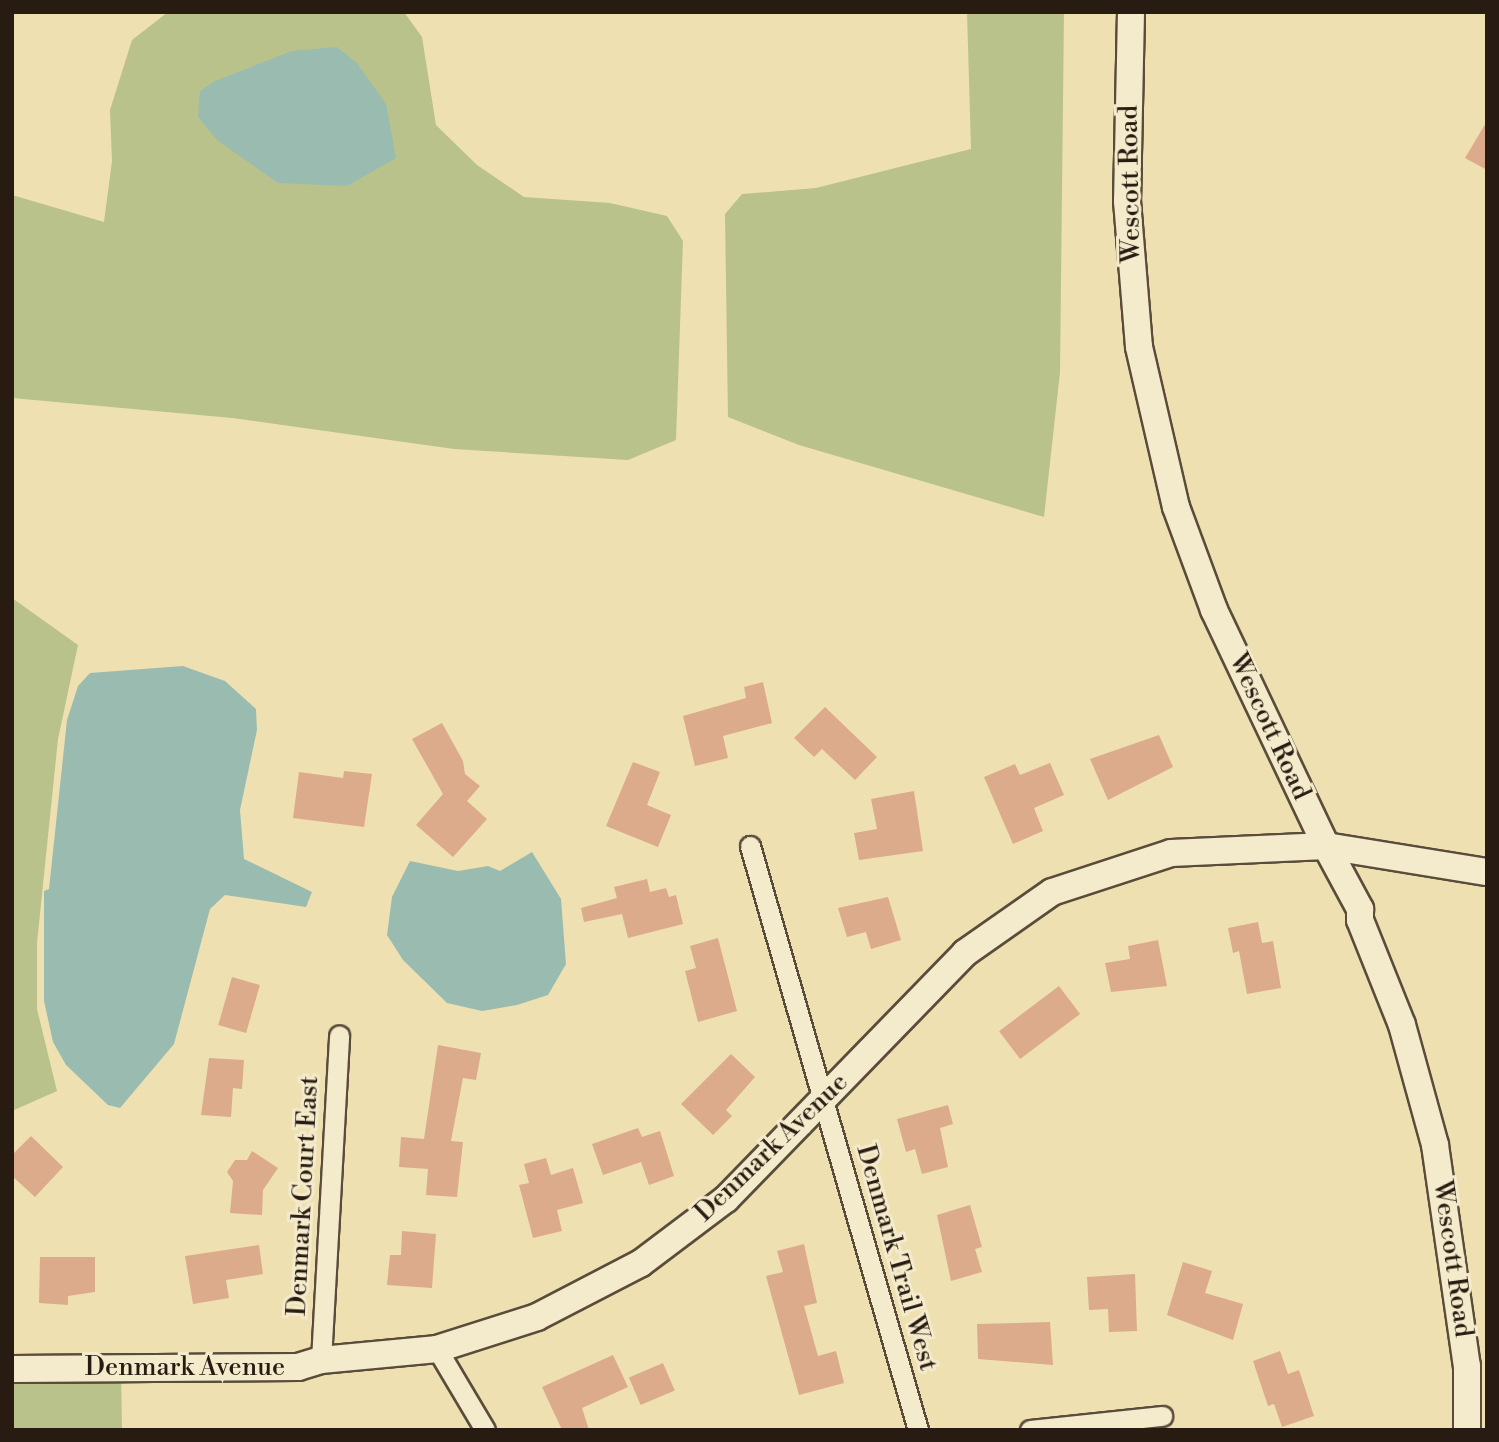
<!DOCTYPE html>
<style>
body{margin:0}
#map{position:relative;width:1499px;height:1442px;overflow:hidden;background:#eee0b1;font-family:"Libre Bodoni",serif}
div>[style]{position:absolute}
.green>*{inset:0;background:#b9c28b}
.water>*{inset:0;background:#9abcb0}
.building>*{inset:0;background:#dcab8c;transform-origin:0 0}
.roads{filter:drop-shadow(2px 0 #5a4c3a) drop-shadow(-2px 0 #5a4c3a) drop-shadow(0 2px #5a4c3a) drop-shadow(0 -2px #5a4c3a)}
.street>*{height:19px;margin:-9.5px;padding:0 9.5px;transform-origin:9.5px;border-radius:9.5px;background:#f4ebcc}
.secondary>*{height:26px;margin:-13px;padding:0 13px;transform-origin:13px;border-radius:13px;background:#f4ebcc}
span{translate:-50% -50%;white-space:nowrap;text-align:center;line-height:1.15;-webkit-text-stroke:6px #f4ebcc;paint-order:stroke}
.street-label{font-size:26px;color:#281b12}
.frame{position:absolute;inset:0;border:14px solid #281b12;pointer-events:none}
</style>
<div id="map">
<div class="green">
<div style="clip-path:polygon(168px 12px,404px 12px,422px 37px,436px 125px,477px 165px,524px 197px,610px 203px,667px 216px,683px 241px,676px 440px,628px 460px,454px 449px,232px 418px,12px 398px,12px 195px,104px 222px,112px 161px,110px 110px,132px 40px)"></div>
<div style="clip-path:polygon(967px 12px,1064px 12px,1060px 372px,1044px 517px,799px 445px,728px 417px,725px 214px,742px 194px,816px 188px,971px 149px)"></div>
<div style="clip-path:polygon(12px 598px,78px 645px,58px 739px,37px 943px,37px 1009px,57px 1091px,12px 1111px)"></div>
<div style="clip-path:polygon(121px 1369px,122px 1430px,12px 1430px,12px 1379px)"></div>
</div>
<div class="water">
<div style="clip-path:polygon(337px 47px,357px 63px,386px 104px,396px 158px,347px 186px,278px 183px,217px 140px,198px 117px,200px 91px,215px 81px,292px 51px)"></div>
<div style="clip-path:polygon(183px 666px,225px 681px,256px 709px,257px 730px,240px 810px,244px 859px,312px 892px,306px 907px,225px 895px,210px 909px,174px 1044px,120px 1108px,108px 1105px,66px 1065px,53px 1042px,44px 1001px,44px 891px,49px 889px,67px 720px,78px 686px,90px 673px)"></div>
<div style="clip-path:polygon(532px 852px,561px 899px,566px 964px,548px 995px,517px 1005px,482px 1011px,447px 1003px,403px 960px,387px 935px,392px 897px,410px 861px,458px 871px,488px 866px,500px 871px)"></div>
</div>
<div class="building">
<div style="clip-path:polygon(1487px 121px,1487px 170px,1465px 158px)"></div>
<div style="clip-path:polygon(763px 682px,772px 723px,723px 736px,728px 758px,695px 766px,683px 716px,746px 698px,744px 687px)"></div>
<div style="clip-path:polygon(825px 707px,877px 757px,855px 780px,822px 749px,814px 757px,794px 738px)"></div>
<div style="clip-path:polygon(442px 723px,463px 761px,465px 774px,480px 786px,467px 801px,487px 819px,453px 857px,416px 825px,443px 794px,412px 739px)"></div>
<div style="clip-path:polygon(1159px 735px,1173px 767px,1108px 800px,1090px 759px)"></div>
<div style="clip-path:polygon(633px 762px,660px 772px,647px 805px,671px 815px,658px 847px,606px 826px)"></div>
<div style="clip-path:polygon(1050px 763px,1064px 795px,1034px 808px,1043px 831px,1013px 844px,984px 777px,1015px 764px,1020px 775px)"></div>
<div style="clip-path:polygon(344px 771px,372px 774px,364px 827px,293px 818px,299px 772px,343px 778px)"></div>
<div style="clip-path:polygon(914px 791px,923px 851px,859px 860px,854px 833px,877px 829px,871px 799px)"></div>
<div style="clip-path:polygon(647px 879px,650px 892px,666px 888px,669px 897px,676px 895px,683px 924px,628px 938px,622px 914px,584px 922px,581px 908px,617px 898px,614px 887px)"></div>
<div style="clip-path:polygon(888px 897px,901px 940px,871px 949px,866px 932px,847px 937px,838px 908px)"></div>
<div style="clip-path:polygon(1258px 922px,1262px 943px,1273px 941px,1281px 988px,1247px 994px,1239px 951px,1233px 953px,1228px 928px)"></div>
<div style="clip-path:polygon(718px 938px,737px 1011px,698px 1022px,685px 971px,696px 968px,690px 946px)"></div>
<div style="clip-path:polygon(1158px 940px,1167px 986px,1111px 992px,1105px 963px,1130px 959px,1128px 946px)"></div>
<div style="left:232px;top:977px;width:29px;height:50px;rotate:16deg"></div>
<div style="left:1059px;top:986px;width:35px;height:75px;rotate:53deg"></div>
<div style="clip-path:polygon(438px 1045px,481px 1053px,476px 1080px,463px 1078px,451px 1141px,463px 1142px,457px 1197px,426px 1195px,428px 1169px,399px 1167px,401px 1137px,424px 1139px)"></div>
<div style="clip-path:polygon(731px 1054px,755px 1077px,726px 1110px,732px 1116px,713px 1135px,681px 1104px)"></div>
<div style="clip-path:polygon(209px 1058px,244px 1060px,242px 1089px,233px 1088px,231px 1117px,201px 1115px)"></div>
<div style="clip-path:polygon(948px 1105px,953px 1124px,940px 1128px,948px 1167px,922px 1174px,915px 1149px,906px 1152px,897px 1119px)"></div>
<div style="clip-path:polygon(638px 1128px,642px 1137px,660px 1131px,674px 1176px,649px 1185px,641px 1162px,603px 1175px,592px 1144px)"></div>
<div style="clip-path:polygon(31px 1136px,63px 1167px,35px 1197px,12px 1176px,12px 1155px)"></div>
<div style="clip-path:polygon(252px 1151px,278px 1168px,263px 1190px,262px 1215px,230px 1213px,233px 1181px,227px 1172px,235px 1160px,247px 1160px)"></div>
<div style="clip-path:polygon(546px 1158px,551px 1175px,573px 1168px,583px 1203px,557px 1210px,562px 1231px,533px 1238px,519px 1185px,529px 1183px,524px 1164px)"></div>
<div style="clip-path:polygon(970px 1205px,982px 1247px,975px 1249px,982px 1272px,951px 1281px,937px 1215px)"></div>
<div style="clip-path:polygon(402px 1231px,436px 1234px,432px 1288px,387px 1285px,390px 1255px,401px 1255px)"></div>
<div style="clip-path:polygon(804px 1244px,817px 1303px,804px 1306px,818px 1356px,836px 1351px,844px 1383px,799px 1395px,766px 1276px,783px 1272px,777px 1251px)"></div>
<div style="clip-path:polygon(259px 1245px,263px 1274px,226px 1280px,229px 1298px,193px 1304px,185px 1256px)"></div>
<div style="clip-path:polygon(40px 1257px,95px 1257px,95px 1292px,68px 1296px,68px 1305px,39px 1303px)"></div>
<div style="clip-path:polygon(1183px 1262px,1212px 1271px,1205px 1293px,1243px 1304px,1233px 1340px,1167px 1315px)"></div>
<div style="clip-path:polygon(1135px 1274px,1137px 1331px,1109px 1332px,1108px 1309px,1089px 1310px,1087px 1277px)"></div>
<div style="clip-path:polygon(1050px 1322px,1053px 1365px,978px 1359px,977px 1324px)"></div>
<div style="clip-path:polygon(1280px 1351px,1288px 1374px,1299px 1370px,1314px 1416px,1282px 1427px,1274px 1404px,1268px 1406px,1253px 1361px)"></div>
<div style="clip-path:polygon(613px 1355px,628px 1387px,582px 1408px,589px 1430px,562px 1430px,542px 1387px)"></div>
<div style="left:663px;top:1363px;width:30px;height:37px;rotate:67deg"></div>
</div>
<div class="roads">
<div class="street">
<div style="left:750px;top:846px;width:608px;rotate:73.95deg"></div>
<div style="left:437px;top:1349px;width:94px;rotate:59.3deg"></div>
<div style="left:321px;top:1360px;width:325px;rotate:-86.8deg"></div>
<div style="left:1030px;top:1430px;width:133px;rotate:-6.1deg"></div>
</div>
<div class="secondary">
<div style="left:1131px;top:12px;width:189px;rotate:91.2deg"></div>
<div style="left:1127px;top:201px;width:146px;rotate:85.3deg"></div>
<div style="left:1139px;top:347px;width:164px;rotate:77deg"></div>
<div style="left:1176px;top:507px;width:110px;rotate:69.7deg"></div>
<div style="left:1214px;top:610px;width:261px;rotate:64.6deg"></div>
<div style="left:1326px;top:846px;width:72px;rotate:61.6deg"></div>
<div style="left:1360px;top:909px;width:11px;rotate:90deg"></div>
<div style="left:1360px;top:920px;width:113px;rotate:68.2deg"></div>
<div style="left:1402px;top:1025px;width:124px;rotate:74.6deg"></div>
<div style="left:1435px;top:1145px;width:223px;rotate:81.8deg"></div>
<div style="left:1467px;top:1366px;width:64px;rotate:90deg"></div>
<div style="left:12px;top:1369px;width:286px;rotate:-0.4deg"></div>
<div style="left:298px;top:1367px;width:24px;rotate:-17deg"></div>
<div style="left:321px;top:1360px;width:117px;rotate:-5.4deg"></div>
<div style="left:437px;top:1349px;width:105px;rotate:-17.7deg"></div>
<div style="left:537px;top:1317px;width:117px;rotate:-27.4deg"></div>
<div style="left:641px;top:1263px;width:106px;rotate:-37deg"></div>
<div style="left:726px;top:1199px;width:343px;rotate:-45.8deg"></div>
<div style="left:965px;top:953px;width:106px;rotate:-35deg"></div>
<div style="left:1052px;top:892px;width:125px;rotate:-18.1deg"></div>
<div style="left:1171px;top:853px;width:155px;rotate:-2.6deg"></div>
<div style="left:1326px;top:846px;width:163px;rotate:9.2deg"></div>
</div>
</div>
<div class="street-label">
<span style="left:1131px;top:184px;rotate:-91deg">Wescott Road</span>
<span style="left:1269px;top:727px;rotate:65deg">Wescott Road</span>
<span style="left:772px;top:1148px;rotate:-44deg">Denmark Avenue</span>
<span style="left:304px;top:1196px;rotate:-87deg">Denmark Court East</span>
<span style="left:896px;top:1258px;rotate:74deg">Denmark Trail West</span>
<span style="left:1452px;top:1259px;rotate:82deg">Wescott Road</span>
<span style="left:185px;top:1368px">Denmark Avenue</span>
</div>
<div class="frame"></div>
</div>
